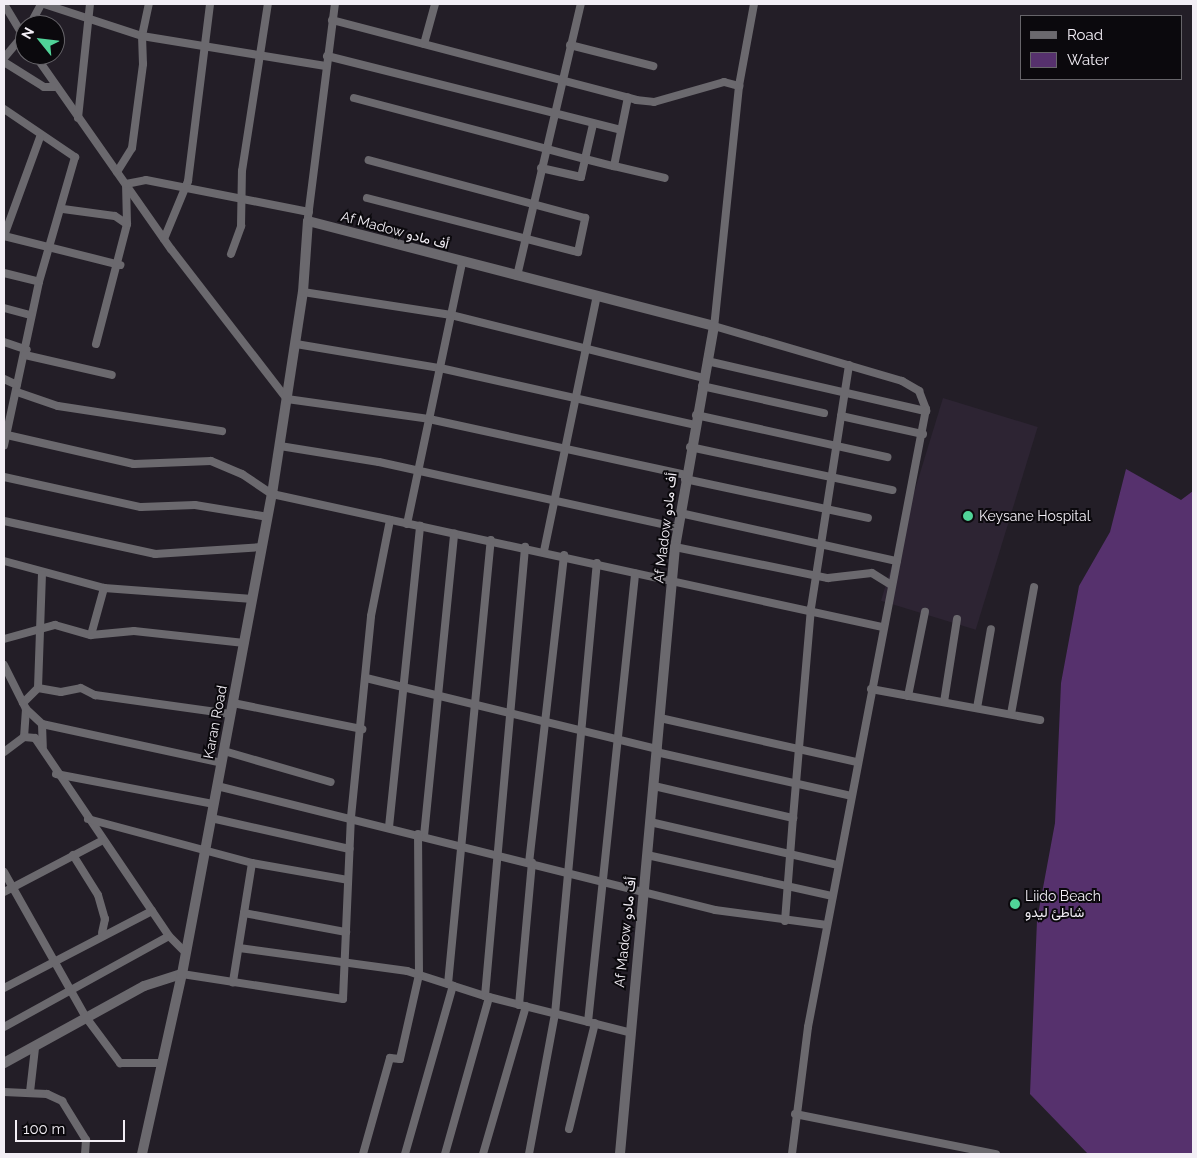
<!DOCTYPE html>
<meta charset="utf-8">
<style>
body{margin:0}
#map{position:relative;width:1197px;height:1158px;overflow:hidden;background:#231e27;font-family:Raleway,Vazirmatn,sans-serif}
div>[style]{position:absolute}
.built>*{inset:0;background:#2d2433;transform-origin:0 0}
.water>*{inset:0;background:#56316d}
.minor>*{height:8px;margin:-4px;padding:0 4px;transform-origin:4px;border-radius:4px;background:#6b696e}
.tertiary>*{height:10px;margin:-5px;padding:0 5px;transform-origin:5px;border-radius:5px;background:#6b696e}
.dots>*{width:14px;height:14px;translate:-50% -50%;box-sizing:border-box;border:2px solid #0b090d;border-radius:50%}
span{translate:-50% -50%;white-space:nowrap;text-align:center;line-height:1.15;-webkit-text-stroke:4px #0b090d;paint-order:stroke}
.street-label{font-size:14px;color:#f2eef5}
.poi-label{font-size:14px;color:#f2eef5}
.left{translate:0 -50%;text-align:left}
.frame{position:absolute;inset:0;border:5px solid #f2eef5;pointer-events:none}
.legend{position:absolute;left:1020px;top:15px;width:162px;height:65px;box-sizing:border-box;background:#0b090d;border:1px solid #67656a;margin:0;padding:6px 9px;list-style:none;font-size:15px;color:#f2eef5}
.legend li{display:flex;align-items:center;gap:10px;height:25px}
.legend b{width:25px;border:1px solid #67656a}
.north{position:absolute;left:15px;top:15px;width:50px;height:50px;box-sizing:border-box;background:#0b090d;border:1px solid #67656a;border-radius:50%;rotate:299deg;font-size:14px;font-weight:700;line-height:20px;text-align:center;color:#f2eef5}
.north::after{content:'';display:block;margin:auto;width:18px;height:22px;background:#50d398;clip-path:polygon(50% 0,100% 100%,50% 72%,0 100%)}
.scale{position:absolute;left:15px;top:1120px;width:110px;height:22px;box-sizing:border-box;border:2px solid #f2eef5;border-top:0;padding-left:6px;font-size:15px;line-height:18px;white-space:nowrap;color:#f2eef5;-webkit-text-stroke:4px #0b090d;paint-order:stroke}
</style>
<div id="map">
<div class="built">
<div style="left:943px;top:398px;width:99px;height:212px;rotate:17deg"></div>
</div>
<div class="water">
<div style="clip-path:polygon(1126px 469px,1181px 500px,1193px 491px,1193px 1154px,1088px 1154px,1030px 1094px,1037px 920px,1055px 823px,1061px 683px,1079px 586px,1110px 532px)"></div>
</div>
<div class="minor">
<div style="left:4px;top:4px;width:41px;rotate:59deg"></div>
<div style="left:44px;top:4px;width:103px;rotate:18.1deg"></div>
<div style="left:142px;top:36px;width:33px;rotate:-78deg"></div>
<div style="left:754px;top:4px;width:83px;rotate:100.4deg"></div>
<div style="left:739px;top:86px;width:241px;rotate:95.9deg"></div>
<div style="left:714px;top:326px;width:196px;rotate:16.3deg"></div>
<div style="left:902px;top:381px;width:20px;rotate:30deg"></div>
<div style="left:919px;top:391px;width:19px;rotate:69deg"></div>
<div style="left:926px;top:409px;width:629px;rotate:100.81deg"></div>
<div style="left:808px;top:1027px;width:128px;rotate:97.2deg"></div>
<div style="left:332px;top:20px;width:314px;rotate:14.7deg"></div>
<div style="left:636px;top:100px;width:18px;rotate:6deg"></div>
<div style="left:654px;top:102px;width:73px;rotate:-15.9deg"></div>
<div style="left:724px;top:82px;width:16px;rotate:15deg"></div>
<div style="left:30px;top:25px;width:24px;rotate:-62deg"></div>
<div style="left:424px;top:44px;width:41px;rotate:-74.6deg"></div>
<div style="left:570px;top:45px;width:86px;rotate:14.2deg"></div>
<div style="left:35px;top:55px;width:237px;rotate:55deg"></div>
<div style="left:171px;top:249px;width:190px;rotate:52.3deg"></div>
<div style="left:287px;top:399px;width:143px;rotate:8deg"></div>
<div style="left:429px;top:419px;width:263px;rotate:12.3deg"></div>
<div style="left:327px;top:56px;width:303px;rotate:14.1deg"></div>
<div style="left:4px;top:58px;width:33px;rotate:-50deg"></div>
<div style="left:4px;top:62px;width:47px;rotate:32deg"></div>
<div style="left:44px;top:87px;width:11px"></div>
<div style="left:354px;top:98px;width:239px;rotate:14.8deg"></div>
<div style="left:585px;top:159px;width:36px;rotate:-77deg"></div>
<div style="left:4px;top:109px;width:86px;rotate:34.1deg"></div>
<div style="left:75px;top:157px;width:130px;rotate:106.1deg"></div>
<div style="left:39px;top:282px;width:167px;rotate:102.1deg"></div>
<div style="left:78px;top:118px;width:115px;rotate:-84deg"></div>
<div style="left:614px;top:166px;width:52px;rotate:13.2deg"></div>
<div style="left:541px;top:168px;width:41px;rotate:12.7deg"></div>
<div style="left:581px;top:177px;width:18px;rotate:-77deg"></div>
<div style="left:585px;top:159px;width:30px;rotate:14deg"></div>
<div style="left:614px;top:166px;width:70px;rotate:-78.5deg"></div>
<div style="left:117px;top:172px;width:28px;rotate:-58deg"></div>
<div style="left:132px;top:148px;width:85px;rotate:-82.5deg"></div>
<div style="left:143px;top:64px;width:28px;rotate:-92deg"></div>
<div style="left:142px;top:36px;width:186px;rotate:9.3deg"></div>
<div style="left:367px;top:198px;width:218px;rotate:14.4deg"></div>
<div style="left:578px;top:252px;width:35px;rotate:-78deg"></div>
<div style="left:585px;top:218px;width:224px;rotate:-165deg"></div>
<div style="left:63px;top:209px;width:52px;rotate:7.7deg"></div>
<div style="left:115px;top:216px;width:14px;rotate:34deg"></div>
<div style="left:308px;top:217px;width:215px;rotate:-82.8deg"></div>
<div style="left:4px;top:236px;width:120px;rotate:14deg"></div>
<div style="left:4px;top:236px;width:105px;rotate:-70deg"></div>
<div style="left:164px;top:239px;width:63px;rotate:-67.5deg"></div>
<div style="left:188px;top:181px;width:178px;rotate:-82.9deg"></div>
<div style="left:231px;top:254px;width:30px;rotate:-70deg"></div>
<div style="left:241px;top:226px;width:55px;rotate:-89deg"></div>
<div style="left:242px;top:171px;width:169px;rotate:-81.2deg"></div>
<div style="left:4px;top:273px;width:36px;rotate:14deg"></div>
<div style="left:517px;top:276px;width:279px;rotate:-76.8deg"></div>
<div style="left:303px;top:292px;width:150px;rotate:8.8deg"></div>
<div style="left:451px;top:315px;width:261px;rotate:14deg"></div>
<div style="left:4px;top:308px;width:28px;rotate:15deg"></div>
<div style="left:4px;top:342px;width:24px;rotate:19deg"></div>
<div style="left:96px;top:344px;width:124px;rotate:-75.5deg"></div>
<div style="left:127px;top:224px;width:40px;rotate:-91.4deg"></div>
<div style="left:126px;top:184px;width:20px;rotate:-11deg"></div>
<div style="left:146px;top:180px;width:166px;rotate:11.1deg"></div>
<div style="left:296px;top:344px;width:146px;rotate:9.5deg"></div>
<div style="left:440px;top:368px;width:260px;rotate:12.6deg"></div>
<div style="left:25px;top:355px;width:89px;rotate:12.9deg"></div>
<div style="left:707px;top:361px;width:225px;rotate:12.9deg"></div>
<div style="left:4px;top:379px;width:14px;rotate:25deg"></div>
<div style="left:702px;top:386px;width:125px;rotate:12.5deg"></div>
<div style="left:17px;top:392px;width:43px;rotate:18.9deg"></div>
<div style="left:58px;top:406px;width:166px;rotate:8.7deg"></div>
<div style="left:696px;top:415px;width:196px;rotate:12.4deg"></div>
<div style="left:841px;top:416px;width:84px;rotate:12.4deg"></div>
<div style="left:7px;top:435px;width:130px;rotate:12.9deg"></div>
<div style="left:134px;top:464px;width:77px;rotate:-2.2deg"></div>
<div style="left:211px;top:461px;width:34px;rotate:23deg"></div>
<div style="left:242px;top:474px;width:36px;rotate:34deg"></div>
<div style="left:272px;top:494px;width:624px;rotate:12.3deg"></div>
<div style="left:280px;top:446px;width:100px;rotate:9.2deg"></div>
<div style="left:379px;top:462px;width:306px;rotate:12.4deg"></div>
<div style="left:690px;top:447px;width:207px;rotate:12deg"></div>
<div style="left:4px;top:477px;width:140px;rotate:12.4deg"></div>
<div style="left:141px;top:507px;width:54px;rotate:-2.1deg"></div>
<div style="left:195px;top:505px;width:74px;rotate:9.3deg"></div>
<div style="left:685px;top:479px;width:187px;rotate:12deg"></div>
<div style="left:680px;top:513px;width:222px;rotate:12.5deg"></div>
<div style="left:4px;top:521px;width:155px;rotate:12.3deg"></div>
<div style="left:155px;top:554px;width:107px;rotate:-3.7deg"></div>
<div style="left:407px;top:524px;width:268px;rotate:-78.1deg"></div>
<div style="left:675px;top:547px;width:156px;rotate:11.5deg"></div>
<div style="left:828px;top:578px;width:44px;rotate:-6.5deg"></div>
<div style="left:872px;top:573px;width:22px;rotate:32deg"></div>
<div style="left:544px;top:551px;width:260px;rotate:-78.3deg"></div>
<div style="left:4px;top:561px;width:104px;rotate:15.1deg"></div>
<div style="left:104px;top:588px;width:149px;rotate:4.2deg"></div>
<div style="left:91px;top:635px;width:49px;rotate:-74.5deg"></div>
<div style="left:4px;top:639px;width:53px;rotate:-15.4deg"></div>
<div style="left:55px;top:625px;width:37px;rotate:16deg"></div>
<div style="left:91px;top:635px;width:43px;rotate:-5.3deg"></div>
<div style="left:134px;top:631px;width:111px;rotate:6.2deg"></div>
<div style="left:4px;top:665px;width:49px;rotate:63.4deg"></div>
<div style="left:26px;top:709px;width:28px;rotate:94deg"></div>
<div style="left:366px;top:678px;width:300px;rotate:13.7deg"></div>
<div style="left:38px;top:688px;width:23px;rotate:10deg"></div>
<div style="left:61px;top:692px;width:20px;rotate:-11deg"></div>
<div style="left:81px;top:688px;width:16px;rotate:27deg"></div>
<div style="left:95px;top:695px;width:137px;rotate:8deg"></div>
<div style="left:871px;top:689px;width:172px;rotate:10.4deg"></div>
<div style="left:908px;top:696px;width:86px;rotate:-78.6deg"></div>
<div style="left:944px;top:702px;width:84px;rotate:-81.1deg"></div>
<div style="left:23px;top:703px;width:21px;rotate:-45deg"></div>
<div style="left:38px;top:688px;width:114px;rotate:-88deg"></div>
<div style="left:233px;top:703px;width:132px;rotate:11.4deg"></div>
<div style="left:977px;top:708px;width:80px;rotate:-80deg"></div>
<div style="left:26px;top:709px;width:22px;rotate:43deg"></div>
<div style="left:42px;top:724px;width:23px;rotate:88deg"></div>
<div style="left:1011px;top:714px;width:129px;rotate:-79.7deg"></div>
<div style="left:660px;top:718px;width:202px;rotate:12.6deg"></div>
<div style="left:42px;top:724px;width:184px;rotate:12.2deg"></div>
<div style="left:224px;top:751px;width:111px;rotate:16.2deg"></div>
<div style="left:4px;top:752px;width:25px;rotate:-37deg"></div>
<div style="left:24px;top:737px;width:11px;rotate:5deg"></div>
<div style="left:35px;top:738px;width:239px;rotate:55.9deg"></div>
<div style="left:169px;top:936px;width:24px;rotate:45deg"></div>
<div style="left:656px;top:752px;width:200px;rotate:12.7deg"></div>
<div style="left:56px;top:774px;width:161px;rotate:10.8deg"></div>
<div style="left:217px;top:786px;width:513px;rotate:13.98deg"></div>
<div style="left:715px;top:910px;width:113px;rotate:7.6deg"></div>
<div style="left:654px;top:786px;width:143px;rotate:13deg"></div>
<div style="left:793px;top:818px;width:211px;rotate:-85.1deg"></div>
<div style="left:811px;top:608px;width:246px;rotate:-81.1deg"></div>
<div style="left:211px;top:818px;width:142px;rotate:12.6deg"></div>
<div style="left:88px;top:819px;width:170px;rotate:15deg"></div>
<div style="left:252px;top:863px;width:121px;rotate:99.1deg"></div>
<div style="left:650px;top:822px;width:193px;rotate:12.9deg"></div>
<div style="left:389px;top:827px;width:303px;rotate:-84.1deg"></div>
<div style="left:424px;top:836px;width:304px;rotate:-84.3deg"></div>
<div style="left:73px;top:855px;width:47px;rotate:58deg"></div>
<div style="left:98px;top:895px;width:25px;rotate:74deg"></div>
<div style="left:105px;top:919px;width:14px;rotate:102deg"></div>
<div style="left:647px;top:855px;width:189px;rotate:12.5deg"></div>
<div style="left:252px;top:863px;width:97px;rotate:10deg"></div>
<div style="left:529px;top:863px;width:310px;rotate:-83.5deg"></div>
<div style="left:4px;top:872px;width:165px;rotate:60.6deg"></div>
<div style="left:85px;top:1016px;width:59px;rotate:53.3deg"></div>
<div style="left:120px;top:1063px;width:41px"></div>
<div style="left:4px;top:892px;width:112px;rotate:-27.7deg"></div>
<div style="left:244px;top:913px;width:104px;rotate:10.6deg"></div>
<div style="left:785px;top:921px;width:103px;rotate:-85.6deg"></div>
<div style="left:239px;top:948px;width:170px;rotate:7.8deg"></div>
<div style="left:407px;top:971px;width:82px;rotate:17.8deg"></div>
<div style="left:485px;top:996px;width:147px;rotate:14.1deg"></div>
<div style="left:182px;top:974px;width:163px;rotate:8.8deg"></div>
<div style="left:343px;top:999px;width:182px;rotate:-87.5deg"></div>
<div style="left:351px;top:817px;width:202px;rotate:-84.3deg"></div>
<div style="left:371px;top:616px;width:98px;rotate:-78.8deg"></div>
<div style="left:448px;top:984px;width:446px;rotate:-84.5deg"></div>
<div style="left:4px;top:988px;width:167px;rotate:-27.5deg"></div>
<div style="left:485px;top:996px;width:451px;rotate:-84.9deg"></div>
<div style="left:519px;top:1005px;width:143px;rotate:-84.8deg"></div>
<div style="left:588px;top:1022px;width:451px;rotate:-84deg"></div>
<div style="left:4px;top:1027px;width:188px;rotate:-28.9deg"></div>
<div style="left:4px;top:1092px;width:43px;rotate:2.7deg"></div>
<div style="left:47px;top:1094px;width:17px;rotate:25deg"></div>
<div style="left:62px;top:1101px;width:46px;rotate:58.4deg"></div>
<div style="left:86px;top:1140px;width:14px;rotate:94deg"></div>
<div style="left:30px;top:1092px;width:44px;rotate:-83.5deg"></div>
<div style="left:795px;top:1114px;width:205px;rotate:11.3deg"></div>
<div style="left:569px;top:1129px;width:109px;rotate:-76.2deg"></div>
<div style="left:363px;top:1154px;width:100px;rotate:-74.3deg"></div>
<div style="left:390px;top:1058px;width:10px;rotate:6deg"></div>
<div style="left:400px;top:1059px;width:86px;rotate:-77.3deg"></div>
<div style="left:419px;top:975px;width:141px;rotate:-90.4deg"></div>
<div style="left:405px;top:1154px;width:175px;rotate:-74.1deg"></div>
<div style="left:445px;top:1154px;width:163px;rotate:-74.3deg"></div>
<div style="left:483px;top:1154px;width:154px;rotate:-73.8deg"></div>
<div style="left:529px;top:1154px;width:142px;rotate:-79.5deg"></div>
<div style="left:555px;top:1014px;width:453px;rotate:-84.7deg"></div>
</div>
<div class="tertiary">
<div style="left:4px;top:1063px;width:160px;rotate:-28.8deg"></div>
<div style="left:144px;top:986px;width:40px;rotate:-18deg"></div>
<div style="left:142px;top:1154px;width:184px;rotate:-77.5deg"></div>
<div style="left:182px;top:974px;width:488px;rotate:-79.4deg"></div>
<div style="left:272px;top:494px;width:204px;rotate:-81.3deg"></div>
<div style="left:303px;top:292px;width:71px;rotate:-86deg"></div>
<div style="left:308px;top:221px;width:419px;rotate:14.5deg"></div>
<div style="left:714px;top:326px;width:224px;rotate:100deg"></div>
<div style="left:675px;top:547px;width:609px;rotate:95.18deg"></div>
</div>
<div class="dots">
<div style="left:968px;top:516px;background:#50d398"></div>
<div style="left:1015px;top:904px;background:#50d398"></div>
</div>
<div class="street-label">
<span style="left:395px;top:230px;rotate:15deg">Af Madow أف مادو</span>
<span style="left:665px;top:528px;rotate:-83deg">Af Madow أف مادو</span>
<span style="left:215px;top:722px;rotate:-79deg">Karan Road</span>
<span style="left:625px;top:932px;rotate:-84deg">Af Madow أف مادو</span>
</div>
<div class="poi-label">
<span class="left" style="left:979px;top:516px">Keysane Hospital</span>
<span class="left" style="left:1025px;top:904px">Liido Beach<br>شاطئ ليدو</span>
</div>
<div class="frame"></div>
<ul class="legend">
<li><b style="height:6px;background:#6b696e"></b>Road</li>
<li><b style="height:14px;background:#56316d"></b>Water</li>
</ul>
<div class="north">N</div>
<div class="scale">100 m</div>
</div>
